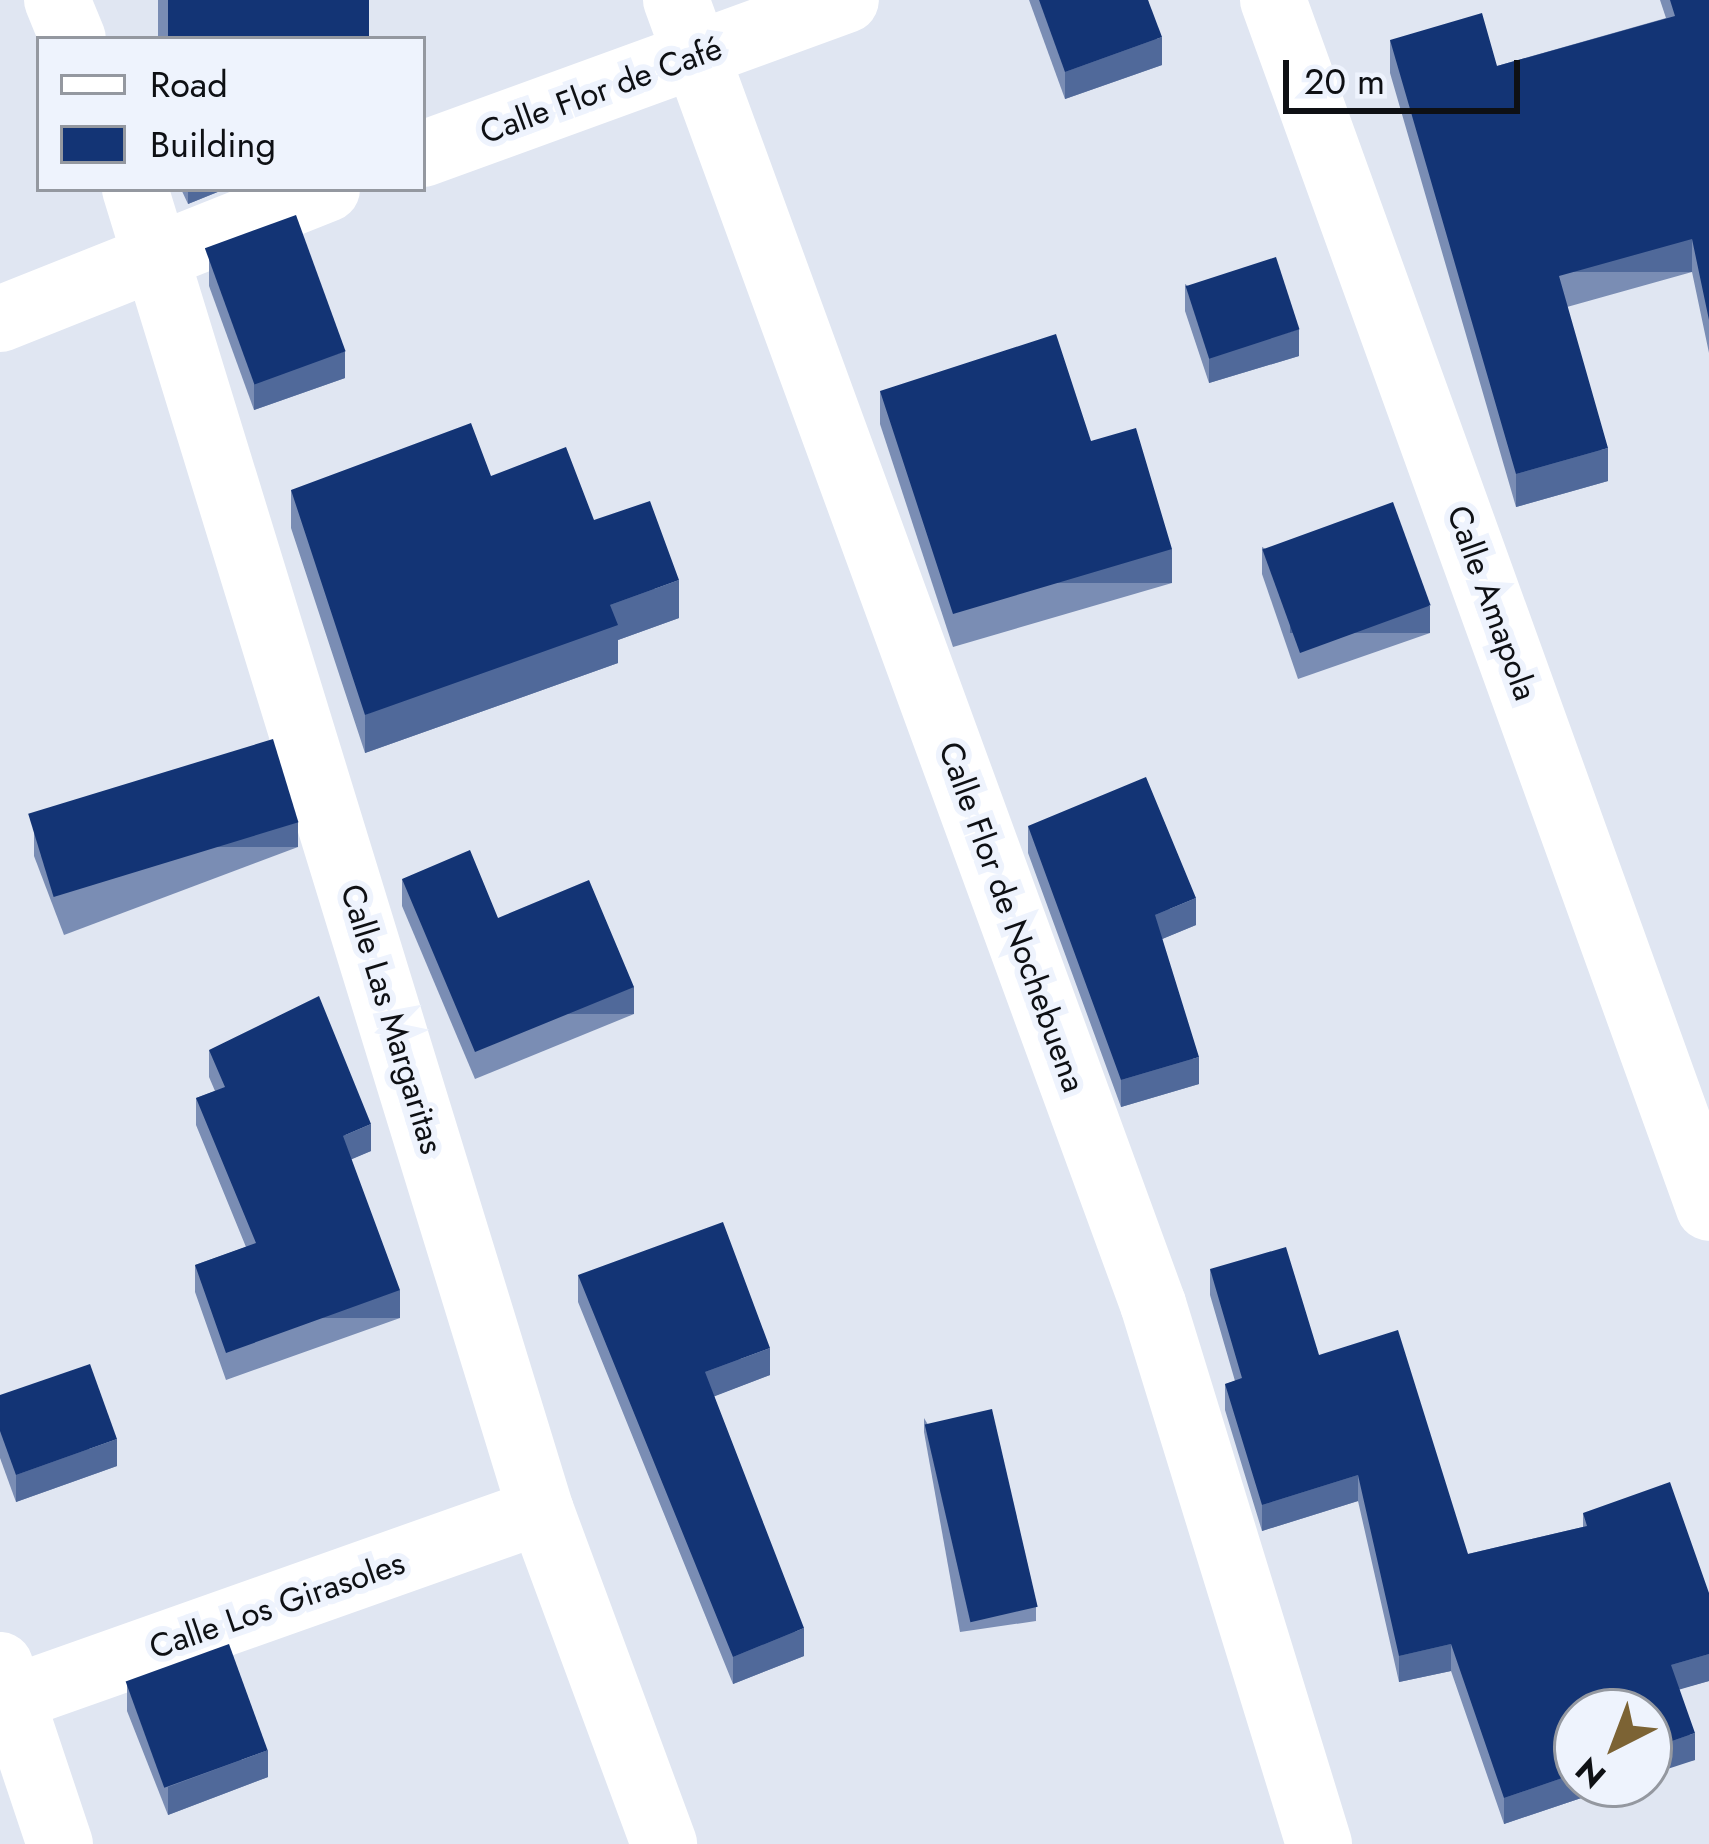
<!DOCTYPE html>
<meta charset="utf-8">
<style>
body{margin:0}
#map{position:relative;width:1709px;height:1844px;overflow:hidden;background:#e0e6f2;font-family:Jost,sans-serif}
div>[style]{position:absolute}
.street>*{height:66px;margin:-33px;padding:0 33px;transform-origin:33px;border-radius:33px;background:#fff}
.wall>*{inset:0;background:#7a8db4;transform-origin:0 0}
.shaded-wall>*{inset:0;background:#50699a;transform-origin:0 0}
.building>*{inset:0;background:#133475;transform-origin:0 0}
span{translate:-50% -50%;white-space:nowrap;text-align:center;line-height:1.15;-webkit-text-stroke:12px #eef3fd;paint-order:stroke}
.street-label{font-size:33px;color:#0e1014}
.legend{position:absolute;left:36px;top:36px;width:390px;height:156px;box-sizing:border-box;background:#eef3fd;border:3px solid #9498a0;margin:0;padding:15px 21px;list-style:none;font-size:36px;color:#0e1014}
.legend li{display:flex;align-items:center;gap:24px;height:60px}
.legend b{width:60px;border:3px solid #9498a0}
.north{position:absolute;left:1553px;top:1688px;width:120px;height:120px;box-sizing:border-box;background:#eef3fd;border:3px solid #9498a0;border-radius:50%;rotate:222deg;font-size:33px;font-weight:700;line-height:48px;text-align:center;color:#0e1014}
.north::after{content:'';display:block;margin:auto;width:42px;height:54px;background:#7c6334;clip-path:polygon(50% 0,100% 100%,50% 72%,0 100%)}
.scale{position:absolute;left:1283px;top:60px;width:237px;height:54px;box-sizing:border-box;border:6px solid #0e1014;border-top:0;padding-left:15px;font-size:36px;line-height:42px;white-space:nowrap;color:#0e1014;-webkit-text-stroke:9px #eef3fd;paint-order:stroke}
</style>
<div id="map">
<div class="street">
<div style="left:57px;top:0;width:42px;rotate:67.7deg"></div>
<div style="left:676px;top:0;width:1389px;rotate:69.91deg"></div>
<div style="left:1153px;top:1304px;width:565px;rotate:72.91deg"></div>
<div style="left:1273px;top:0;width:1284px;rotate:70.15deg"></div>
<div style="left:423px;top:154px;width:450px;rotate:-20deg"></div>
<div style="left:135px;top:189px;width:1383px;rotate:72.93deg"></div>
<div style="left:541px;top:1511px;width:355px;rotate:69.7deg"></div>
<div style="left:0;top:319px;width:352px;rotate:-21.7deg"></div>
<div style="left:0;top:1665px;width:189px;rotate:71.5deg"></div>
<div style="left:13px;top:1698px;width:560px;rotate:-19.5deg"></div>
</div>
<div class="wall">
<div style="left:158px;top:0;width:211px;height:41px"></div>
<div style="clip-path:polygon(1029px 0,1148px 0,1162px 65px,1065px 99px)"></div>
<div style="clip-path:polygon(1660px 0,1709px 0,1709px 353px,1692px 272px,1567px 307px,1608px 481px,1516px 507px,1390px 73px,1390px 40px,1497px 66px,1666px 18px)"></div>
<div style="clip-path:polygon(181px 189px,225px 189px,188px 204px)"></div>
<div style="clip-path:polygon(209px 259px,345px 378px,254px 410px,209px 286px)"></div>
<div style="clip-path:polygon(1185px 284px,1299px 356px,1209px 383px,1185px 311px)"></div>
<div style="clip-path:polygon(880px 391px,1091px 441px,1172px 583px,953px 647px,880px 424px)"></div>
<div style="clip-path:polygon(491px 476px,594px 520px,679px 618px,618px 640px,618px 663px,365px 753px,291px 528px,291px 490px)"></div>
<div style="clip-path:polygon(1262px 547px,1430px 633px,1298px 679px,1262px 574px)"></div>
<div style="clip-path:polygon(1028px 826px,1196px 925px,1162px 939px,1199px 1084px,1121px 1107px,1028px 853px)"></div>
<div style="clip-path:polygon(34px 830px,298px 847px,64px 935px,34px 856px)"></div>
<div style="clip-path:polygon(402px 879px,498px 918px,634px 1014px,475px 1079px,402px 906px)"></div>
<div style="clip-path:polygon(209px 1050px,371px 1151px,351px 1159px,400px 1318px,226px 1380px,195px 1292px,195px 1265px,246px 1247px,196px 1125px,196px 1098px,215px 1091px,209px 1077px)"></div>
<div style="clip-path:polygon(1210px 1269px,1319px 1355px,1468px 1554px,1583px 1527px,1583px 1513px,1709px 1593px,1709px 1681px,1679px 1689px,1695px 1760px,1577px 1784px,1623px 1784px,1504px 1824px,1451px 1671px,1399px 1682px,1358px 1501px,1262px 1531px,1225px 1410px,1225px 1384px,1235px 1381px,1210px 1295px)"></div>
<div style="clip-path:polygon(578px 1275px,770px 1375px,714px 1396px,804px 1656px,733px 1684px,578px 1302px)"></div>
<div style="clip-path:polygon(0 1395px,117px 1466px,16px 1502px,0 1458px)"></div>
<div style="clip-path:polygon(924px 1418px,1036px 1607px,1036px 1621px,960px 1632px,924px 1432px)"></div>
<div style="clip-path:polygon(127px 1684px,268px 1777px,168px 1815px,127px 1711px)"></div>
</div>
<div class="shaded-wall">
<div style="clip-path:polygon(1162px 37px,1162px 65px,1065px 99px,1065px 72px)"></div>
<div style="clip-path:polygon(188px 189px,225px 189px,188px 204px)"></div>
<div style="left:1692px;top:239px;width:33px;height:138px;rotate:90deg"></div>
<div style="clip-path:polygon(1299px 329px,1299px 356px,1209px 383px,1209px 356px)"></div>
<div style="clip-path:polygon(345px 351px,345px 378px,254px 410px,254px 382px)"></div>
<div style="clip-path:polygon(1608px 448px,1608px 481px,1516px 507px,1516px 474px)"></div>
<div style="left:1172px;top:549px;width:34px;height:228px;rotate:90deg"></div>
<div style="clip-path:polygon(679px 580px,679px 618px,618px 640px,618px 663px,365px 753px,365px 715px,610px 605px)"></div>
<div style="left:1430px;top:606px;width:27px;height:140px;rotate:90deg"></div>
<div style="left:298px;top:822px;width:25px;height:250px;rotate:90deg"></div>
<div style="clip-path:polygon(1196px 898px,1196px 925px,1155px 942px,1155px 915px)"></div>
<div style="left:634px;top:987px;width:27px;height:172px;rotate:90deg"></div>
<div style="clip-path:polygon(1199px 1057px,1199px 1084px,1121px 1107px,1121px 1080px)"></div>
<div style="clip-path:polygon(371px 1124px,371px 1151px,343px 1163px,343px 1136px)"></div>
<div style="left:400px;top:1290px;width:28px;height:185px;rotate:90deg"></div>
<div style="clip-path:polygon(770px 1348px,770px 1375px,705px 1400px,705px 1372px)"></div>
<div style="clip-path:polygon(117px 1439px,117px 1466px,16px 1502px,16px 1475px)"></div>
<div style="clip-path:polygon(1358px 1475px,1358px 1501px,1262px 1531px,1262px 1505px)"></div>
<div style="clip-path:polygon(804px 1628px,804px 1656px,733px 1684px,733px 1657px)"></div>
<div style="clip-path:polygon(1451px 1644px,1451px 1671px,1399px 1682px,1399px 1656px)"></div>
<div style="clip-path:polygon(1709px 1654px,1709px 1681px,1671px 1692px,1671px 1665px)"></div>
<div style="clip-path:polygon(1695px 1733px,1695px 1760px,1649px 1775px,1649px 1749px)"></div>
<div style="clip-path:polygon(268px 1750px,268px 1777px,168px 1815px,168px 1787px)"></div>
<div style="clip-path:polygon(1577px 1773px,1577px 1784px,1623px 1784px,1504px 1824px,1504px 1798px)"></div>
</div>
<div class="building">
<div style="left:168px;top:0;width:201px;height:41px"></div>
<div style="clip-path:polygon(1039px 0,1148px 0,1162px 37px,1065px 72px)"></div>
<div style="clip-path:polygon(1670px 0,1709px 0,1709px 320px,1692px 239px,1559px 276px,1608px 448px,1516px 474px,1390px 40px,1482px 13px,1497px 66px,1675px 16px)"></div>
<div style="left:296px;top:215px;width:145px;height:97px;rotate:70deg"></div>
<div style="left:1276px;top:257px;width:76px;height:95px;rotate:72deg"></div>
<div style="clip-path:polygon(1056px 334px,1091px 441px,1136px 428px,1172px 549px,953px 614px,880px 391px)"></div>
<div style="clip-path:polygon(471px 423px,491px 476px,566px 447px,594px 520px,650px 501px,679px 580px,610px 605px,618px 625px,365px 715px,291px 490px)"></div>
<div style="left:1393px;top:502px;width:110px;height:139px;rotate:70deg"></div>
<div style="left:273px;top:739px;width:87px;height:256px;rotate:73deg"></div>
<div style="clip-path:polygon(1146px 777px,1196px 898px,1155px 915px,1199px 1057px,1121px 1080px,1028px 826px)"></div>
<div style="clip-path:polygon(470px 850px,498px 918px,589px 880px,634px 987px,475px 1052px,402px 879px)"></div>
<div style="clip-path:polygon(319px 996px,371px 1124px,343px 1136px,400px 1290px,226px 1353px,195px 1265px,256px 1243px,196px 1098px,225px 1087px,209px 1050px)"></div>
<div style="clip-path:polygon(723px 1222px,770px 1348px,705px 1372px,804px 1628px,733px 1657px,578px 1275px)"></div>
<div style="clip-path:polygon(1286px 1247px,1319px 1355px,1398px 1330px,1468px 1554px,1587px 1526px,1583px 1513px,1670px 1482px,1709px 1593px,1709px 1654px,1671px 1665px,1695px 1733px,1649px 1749px,1649px 1712px,1577px 1712px,1577px 1773px,1504px 1798px,1451px 1644px,1399px 1656px,1358px 1475px,1262px 1505px,1225px 1384px,1242px 1378px,1210px 1269px)"></div>
<div style="clip-path:polygon(90px 1364px,117px 1439px,16px 1475px,0 1431px,0 1395px)"></div>
<div style="left:992px;top:1409px;width:203px;height:69px;rotate:77deg"></div>
<div style="left:229px;top:1644px;width:113px;height:110px;rotate:70deg"></div>
</div>
<div class="street-label">
<span style="left:601px;top:90px;rotate:-20deg">Calle Flor de Café</span>
<span style="left:1492px;top:603px;rotate:70deg">Calle Amapola</span>
<span style="left:1012px;top:917px;rotate:70deg">Calle Flor de Nochebuena</span>
<span style="left:392px;top:1019px;rotate:73deg">Calle Las Margaritas</span>
<span style="left:277px;top:1605px;rotate:-19deg">Calle Los Girasoles</span>
</div>
<ul class="legend">
<li><b style="height:15px;background:#fff"></b>Road</li>
<li><b style="height:33px;background:#133475"></b>Building</li>
</ul>
<div class="north">N</div>
<div class="scale">20 m</div>
</div>
